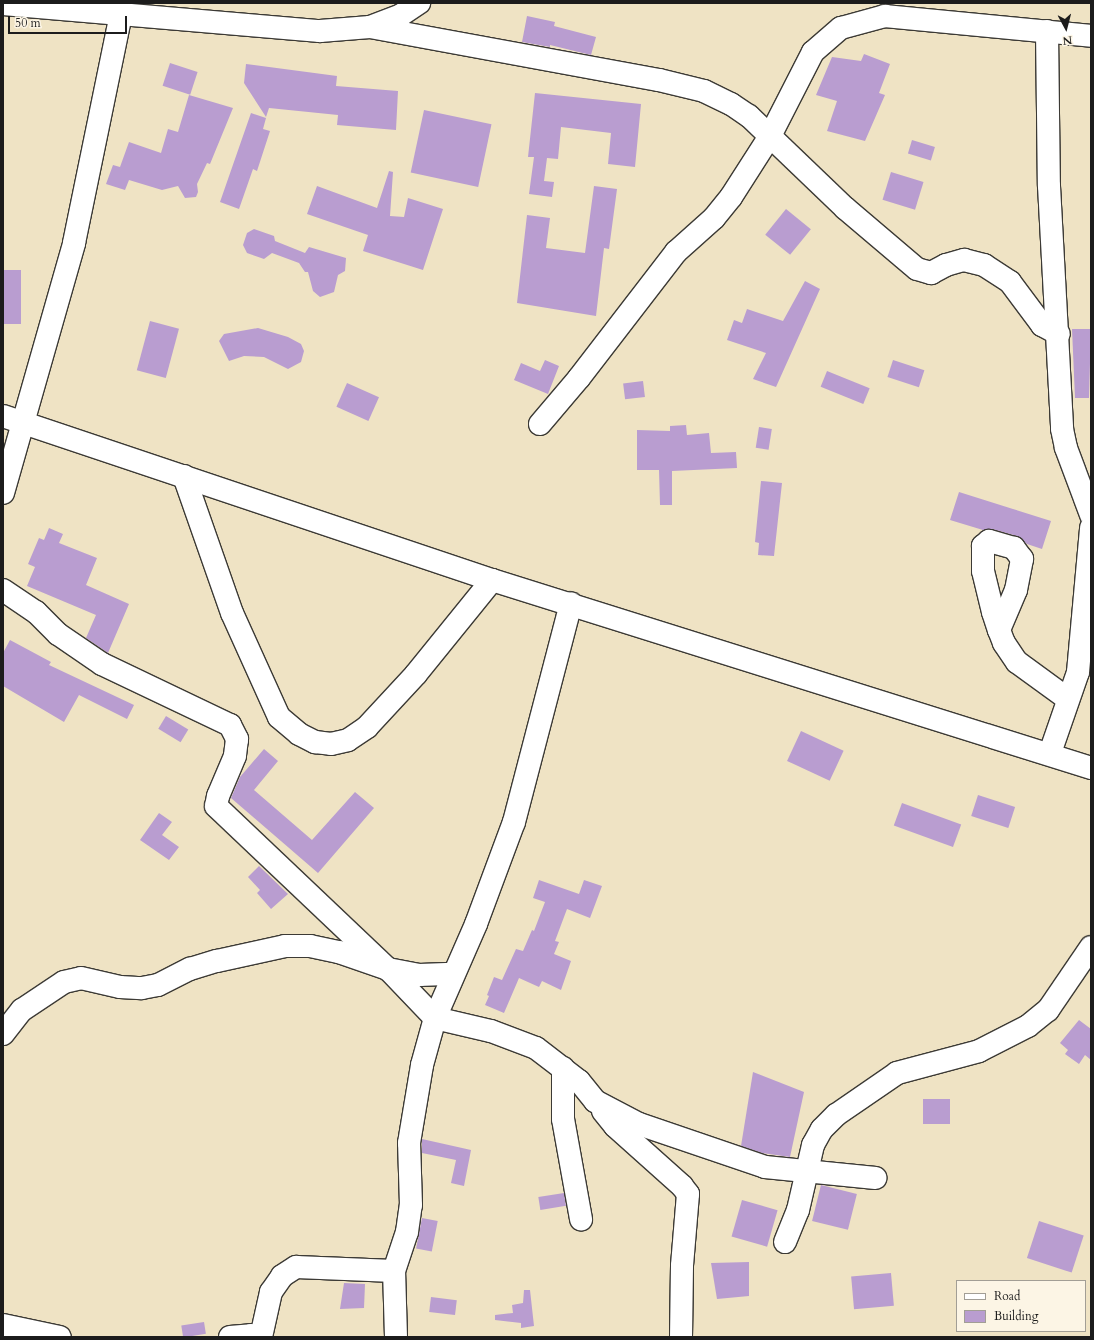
<!DOCTYPE html>
<style>
body{margin:0}
#map{position:relative;width:1094px;height:1340px;overflow:hidden;background:#efe3c4;font-family:Cardo,serif}
div>[style]{position:absolute}
.building>*{inset:0;background:#b99dd0;transform-origin:0 0}
.roads{filter:drop-shadow(1px 0 #3c3a35) drop-shadow(-1px 0 #3c3a35) drop-shadow(0 1px #3c3a35) drop-shadow(0 -1px #3c3a35)}
.minor>*{height:22px;margin:-11px;padding:0 11px;transform-origin:11px;border-radius:11px;background:#fff}
span{translate:-50% -50%;white-space:nowrap;text-align:center;line-height:1.15;-webkit-text-stroke:3px #fcf5e5;paint-order:stroke}
.frame{position:absolute;inset:0;border:4px solid #1c1c1c;pointer-events:none}
.legend{position:absolute;left:956px;top:1280px;width:130px;height:52px;box-sizing:border-box;background:#fcf5e5;border:1px solid #a29e95;margin:0;padding:5px 7px;list-style:none;font-size:12px;color:#1c1c1c}
.legend li{display:flex;align-items:center;gap:8px;height:20px}
.legend b{width:20px;border:1px solid #a29e95}
.north{position:absolute;left:1046px;top:8px;width:40px;height:40px;-webkit-text-stroke:3px #fcf5e5;paint-order:stroke;rotate:173deg;font-size:11px;font-weight:700;line-height:16px;text-align:center;color:#1c1c1c}
.north::after{content:'';display:block;margin:auto;width:14px;height:18px;background:#1c1c1c;clip-path:polygon(50% 0,100% 100%,50% 72%,0 100%)}
.scale{position:absolute;left:8px;top:16px;width:119px;height:18px;box-sizing:border-box;border:2px solid #1c1c1c;border-top:0;padding-left:5px;font-size:12px;line-height:14px;white-space:nowrap;color:#1c1c1c;-webkit-text-stroke:3px #fcf5e5;paint-order:stroke}
</style>
<div id="map">
<div class="building">
<div style="clip-path:polygon(527px 16px,555px 22px,554px 26px,596px 37px,591px 55px,550px 45px,550px 47px,522px 42px)"></div>
<div style="clip-path:polygon(864px 54px,890px 64px,879px 93px,885px 95px,865px 141px,827px 131px,837px 101px,816px 95px,832px 57px,861px 61px)"></div>
<div style="left:170px;top:63px;width:29px;height:24px;rotate:18deg"></div>
<div style="clip-path:polygon(246px 64px,337px 76px,336px 86px,398px 91px,396px 130px,337px 125px,338px 115px,269px 108px,266px 117px,244px 83px)"></div>
<div style="clip-path:polygon(535px 93px,641px 104px,635px 167px,608px 164px,611px 133px,561px 127px,558px 159px,547px 158px,544px 181px,554px 182px,552px 197px,529px 194px,534px 157px,528px 157px)"></div>
<div style="clip-path:polygon(189px 95px,233px 108px,210px 164px,207px 163px,197px 184px,198px 192px,196px 197px,185px 198px,178px 186px,162px 190px,129px 180px,125px 190px,106px 184px,113px 165px,120px 167px,129px 142px,161px 153px,168px 129px,178px 132px)"></div>
<div style="left:424px;top:110px;width:69px;height:64px;rotate:12deg"></div>
<div style="clip-path:polygon(251px 113px,266px 118px,263px 129px,270px 131px,257px 171px,253px 169px,239px 209px,220px 202px)"></div>
<div style="left:912px;top:140px;width:24px;height:14px;rotate:17deg"></div>
<div style="clip-path:polygon(389px 171px,393px 172px,390px 216px,404px 217px,408px 198px,443px 209px,423px 270px,363px 251px,368px 235px,307px 214px,317px 186px,377px 208px)"></div>
<div style="left:891px;top:172px;width:34px;height:29px;rotate:17deg"></div>
<div style="clip-path:polygon(594px 186px,617px 189px,609px 249px,604px 248px,596px 316px,517px 303px,527px 215px,550px 218px,546px 248px,585px 253px)"></div>
<div style="left:786px;top:209px;width:32px;height:33px;rotate:39deg"></div>
<div style="clip-path:polygon(254px 229px,274px 236px,275px 241px,305px 253px,309px 247px,346px 258px,345px 271px,338px 275px,334px 292px,320px 297px,313px 291px,308px 272px,305px 272px,299px 263px,272px 253px,264px 259px,247px 253px,243px 245px,247px 233px)"></div>
<div style="left:3px;top:270px;width:18px;height:54px"></div>
<div style="clip-path:polygon(805px 281px,820px 289px,776px 387px,753px 379px,766px 353px,727px 340px,734px 320px,742px 323px,747px 309px,783px 321px)"></div>
<div style="left:150px;top:321px;width:30px;height:51px;rotate:15deg"></div>
<div style="clip-path:polygon(258px 328px,288px 337px,301px 344px,304px 351px,301px 362px,288px 369px,264px 357px,244px 356px,229px 361px,219px 341px,224px 334px)"></div>
<div style="clip-path:polygon(1072px 329px,1091px 329px,1089px 398px,1075px 398px)"></div>
<div style="clip-path:polygon(545px 360px,559px 366px,548px 394px,514px 380px,521px 363px,540px 371px)"></div>
<div style="left:893px;top:360px;width:33px;height:18px;rotate:18deg"></div>
<div style="left:827px;top:371px;width:46px;height:17px;rotate:22deg"></div>
<div style="left:643px;top:381px;width:16px;height:20px;rotate:83deg"></div>
<div style="left:347px;top:383px;width:35px;height:26px;rotate:24deg"></div>
<div style="clip-path:polygon(686px 425px,687px 435px,709px 433px,711px 453px,736px 452px,737px 468px,672px 471px,672px 505px,660px 505px,659px 470px,637px 470px,637px 430px,670px 431px,670px 426px)"></div>
<div style="left:759px;top:427px;width:13px;height:21px;rotate:9deg"></div>
<div style="clip-path:polygon(761px 481px,782px 483px,774px 556px,758px 555px,759px 543px,755px 542px)"></div>
<div style="clip-path:polygon(959px 492px,1051px 521px,1042px 549px,1027px 544px,1017px 536px,992px 529px,983px 530px,950px 520px)"></div>
<div style="clip-path:polygon(49px 528px,63px 534px,59px 543px,97px 558px,86px 585px,129px 604px,108px 653px,86px 638px,96px 615px,27px 586px,35px 567px,28px 564px,39px 538px,44px 540px)"></div>
<div style="clip-path:polygon(10px 640px,51px 662px,49px 665px,134px 705px,127px 719px,79px 695px,64px 722px,3px 686px,3px 653px)"></div>
<div style="left:166px;top:716px;width:26px;height:15px;rotate:31deg"></div>
<div style="left:801px;top:731px;width:47px;height:33px;rotate:25deg"></div>
<div style="clip-path:polygon(264px 749px,278px 761px,254px 790px,312px 840px,355px 792px,374px 808px,318px 873px,231px 798px,240px 777px)"></div>
<div style="left:978px;top:795px;width:39px;height:22px;rotate:18deg"></div>
<div style="left:902px;top:803px;width:63px;height:24px;rotate:20deg"></div>
<div style="clip-path:polygon(159px 813px,172px 822px,162px 835px,179px 847px,169px 860px,140px 840px)"></div>
<div style="clip-path:polygon(259px 866px,288px 894px,271px 909px,257px 893px,260px 890px,248px 877px)"></div>
<div style="clip-path:polygon(539px 880px,579px 894px,584px 880px,602px 886px,590px 918px,567px 909px,555px 941px,559px 942px,554px 954px,571px 961px,561px 990px,542px 981px,539px 987px,519px 978px,504px 1013px,485px 1005px,489px 996px,487px 995px,494px 977px,502px 980px,516px 949px,523px 951px,532px 930px,534px 931px,545px 902px,533px 898px)"></div>
<div style="clip-path:polygon(1079px 1020px,1091px 1029px,1091px 1060px,1085px 1055px,1079px 1064px,1065px 1054px,1068px 1050px,1060px 1043px)"></div>
<div style="clip-path:polygon(753px 1072px,804px 1092px,790px 1157px,762px 1153px,741px 1146px)"></div>
<div style="left:923px;top:1099px;width:27px;height:25px"></div>
<div style="clip-path:polygon(422px 1139px,471px 1150px,464px 1186px,451px 1183px,456px 1160px,422px 1153px)"></div>
<div style="left:821px;top:1185px;width:37px;height:37px;rotate:14deg"></div>
<div style="left:564px;top:1193px;width:13px;height:26px;rotate:81deg"></div>
<div style="left:742px;top:1200px;width:37px;height:38px;rotate:16deg"></div>
<div style="left:422px;top:1218px;width:16px;height:31px;rotate:11deg"></div>
<div style="left:1039px;top:1221px;width:47px;height:39px;rotate:18deg"></div>
<div style="clip-path:polygon(749px 1262px,749px 1296px,717px 1299px,711px 1263px)"></div>
<div style="left:891px;top:1273px;width:33px;height:40px;rotate:85deg"></div>
<div style="clip-path:polygon(344px 1283px,365px 1284px,364px 1308px,340px 1309px)"></div>
<div style="clip-path:polygon(524px 1290px,530px 1290px,534px 1326px,521px 1328px,521px 1323px,495px 1320px,495px 1315px,513px 1313px,512px 1305px,523px 1303px)"></div>
<div style="left:431px;top:1297px;width:26px;height:15px;rotate:7deg"></div>
<div style="left:204px;top:1322px;width:12px;height:23px;rotate:81deg"></div>
</div>
<div class="roads">
<div class="minor">
<div style="left:3px;top:4px;width:318px;rotate:4.9deg"></div>
<div style="left:320px;top:31px;width:50px;rotate:-4.6deg"></div>
<div style="left:370px;top:27px;width:33px;rotate:-21deg"></div>
<div style="left:401px;top:15px;width:22px;rotate:-34deg"></div>
<div style="left:370px;top:27px;width:294px;rotate:10.4deg"></div>
<div style="left:659px;top:80px;width:46px;rotate:13.7deg"></div>
<div style="left:704px;top:91px;width:30px;rotate:26deg"></div>
<div style="left:731px;top:104px;width:22px;rotate:34deg"></div>
<div style="left:749px;top:116px;width:133px;rotate:43.8deg"></div>
<div style="left:845px;top:208px;width:94px;rotate:40.3deg"></div>
<div style="left:917px;top:269px;width:15px;rotate:16deg"></div>
<div style="left:931px;top:273px;width:17px;rotate:-28deg"></div>
<div style="left:946px;top:265px;width:19px;rotate:-16deg"></div>
<div style="left:964px;top:260px;width:21px;rotate:14deg"></div>
<div style="left:984px;top:265px;width:31px;rotate:33deg"></div>
<div style="left:1010px;top:282px;width:54px;rotate:53.3deg"></div>
<div style="left:1042px;top:325px;width:19px;rotate:28deg"></div>
<div style="left:1047px;top:31px;width:155px;rotate:89.3deg"></div>
<div style="left:1049px;top:186px;width:243px;rotate:86.9deg"></div>
<div style="left:1062px;top:429px;width:19px;rotate:78deg"></div>
<div style="left:1066px;top:448px;width:72px;rotate:69.5deg"></div>
<div style="left:3px;top:416px;width:516px;rotate:18.54deg"></div>
<div style="left:492px;top:580px;width:628px;rotate:17.42deg"></div>
<div style="left:540px;top:424px;width:60px;rotate:-49.7deg"></div>
<div style="left:579px;top:378px;width:159px;rotate:-52.4deg"></div>
<div style="left:676px;top:252px;width:51px;rotate:-41.8deg"></div>
<div style="left:714px;top:218px;width:27px;rotate:-51deg"></div>
<div style="left:731px;top:197px;width:72px;rotate:-57.4deg"></div>
<div style="left:770px;top:136px;width:94px;rotate:-62.9deg"></div>
<div style="left:813px;top:52px;width:37px;rotate:-41deg"></div>
<div style="left:841px;top:28px;width:46px;rotate:-15.3deg"></div>
<div style="left:885px;top:16px;width:207px;rotate:5.5deg"></div>
<div style="left:184px;top:476px;width:145px;rotate:70.7deg"></div>
<div style="left:232px;top:613px;width:114px;rotate:65.7deg"></div>
<div style="left:279px;top:717px;width:26px;rotate:40deg"></div>
<div style="left:299px;top:734px;width:18px;rotate:27deg"></div>
<div style="left:315px;top:742px;width:16px;rotate:7deg"></div>
<div style="left:331px;top:744px;width:17px;rotate:-13deg"></div>
<div style="left:348px;top:740px;width:23px;rotate:-34deg"></div>
<div style="left:367px;top:727px;width:72px;rotate:-47.2deg"></div>
<div style="left:416px;top:674px;width:121px;rotate:-51deg"></div>
<div style="left:3px;top:493px;width:260px;rotate:-74.1deg"></div>
<div style="left:74px;top:243px;width:233px;rotate:-78.4deg"></div>
<div style="left:121px;top:15px;width:12px;rotate:-95deg"></div>
<div style="left:3px;top:590px;width:40px;rotate:34deg"></div>
<div style="left:36px;top:612px;width:31px;rotate:45deg"></div>
<div style="left:58px;top:634px;width:53px;rotate:34.3deg"></div>
<div style="left:102px;top:664px;width:142px;rotate:25.5deg"></div>
<div style="left:230px;top:725px;width:16px;rotate:63deg"></div>
<div style="left:237px;top:739px;width:17px;rotate:97deg"></div>
<div style="left:235px;top:756px;width:43px;rotate:113deg"></div>
<div style="left:218px;top:796px;width:10px;rotate:101deg"></div>
<div style="left:216px;top:806px;width:237px;rotate:43.5deg"></div>
<div style="left:388px;top:969px;width:68px;rotate:46.2deg"></div>
<div style="left:435px;top:1018px;width:57px;rotate:13.1deg"></div>
<div style="left:491px;top:1031px;width:48px;rotate:20.7deg"></div>
<div style="left:536px;top:1048px;width:54px;rotate:37.5deg"></div>
<div style="left:579px;top:1081px;width:26px;rotate:51deg"></div>
<div style="left:595px;top:1101px;width:50px;rotate:27.6deg"></div>
<div style="left:639px;top:1124px;width:133px;rotate:18.8deg"></div>
<div style="left:765px;top:1167px;width:111px;rotate:5.7deg"></div>
<div style="left:999px;top:630px;width:43px;rotate:-67deg"></div>
<div style="left:1016px;top:590px;width:32px;rotate:-79deg"></div>
<div style="left:1022px;top:559px;width:14px;rotate:-126deg"></div>
<div style="left:1014px;top:548px;width:26px;rotate:-164deg"></div>
<div style="left:989px;top:541px;width:8px;rotate:140deg"></div>
<div style="left:983px;top:546px;width:25px;rotate:90deg"></div>
<div style="left:983px;top:571px;width:42px;rotate:76.3deg"></div>
<div style="left:993px;top:612px;width:19px;rotate:72deg"></div>
<div style="left:999px;top:630px;width:14px;rotate:69deg"></div>
<div style="left:1004px;top:643px;width:23px;rotate:56deg"></div>
<div style="left:1017px;top:662px;width:63px;rotate:36deg"></div>
<div style="left:1050px;top:753px;width:86px;rotate:-70.9deg"></div>
<div style="left:1078px;top:672px;width:145px;rotate:-84.8deg"></div>
<div style="left:3px;top:1034px;width:31px;rotate:-52deg"></div>
<div style="left:22px;top:1010px;width:50px;rotate:-33.7deg"></div>
<div style="left:64px;top:982px;width:17px;rotate:-13deg"></div>
<div style="left:81px;top:978px;width:40px;rotate:13deg"></div>
<div style="left:120px;top:987px;width:22px;rotate:3deg"></div>
<div style="left:142px;top:988px;width:16px;rotate:-11deg"></div>
<div style="left:158px;top:985px;width:36px;rotate:-27deg"></div>
<div style="left:190px;top:969px;width:28px;rotate:-17deg"></div>
<div style="left:217px;top:961px;width:70px;rotate:-12.4deg"></div>
<div style="left:285px;top:946px;width:25px"></div>
<div style="left:310px;top:946px;width:30px;rotate:12deg"></div>
<div style="left:339px;top:952px;width:52px;rotate:19.1deg"></div>
<div style="left:388px;top:969px;width:32px;rotate:11deg"></div>
<div style="left:419px;top:975px;width:34px;rotate:-2deg"></div>
<div style="left:563px;top:1068px;width:51px;rotate:90deg"></div>
<div style="left:563px;top:1119px;width:102px;rotate:79.8deg"></div>
<div style="left:603px;top:1111px;width:19px;rotate:51deg"></div>
<div style="left:615px;top:1126px;width:90px;rotate:41.8deg"></div>
<div style="left:682px;top:1186px;width:10px;rotate:53deg"></div>
<div style="left:688px;top:1194px;width:72px;rotate:94.8deg"></div>
<div style="left:682px;top:1266px;width:71px;rotate:90.8deg"></div>
<div style="left:785px;top:1242px;width:35px;rotate:-68deg"></div>
<div style="left:798px;top:1210px;width:67px;rotate:-77deg"></div>
<div style="left:813px;top:1145px;width:18px;rotate:-61deg"></div>
<div style="left:822px;top:1129px;width:20px;rotate:-45deg"></div>
<div style="left:836px;top:1115px;width:74px;rotate:-34.5deg"></div>
<div style="left:897px;top:1073px;width:85px;rotate:-15deg"></div>
<div style="left:979px;top:1051px;width:55px;rotate:-27deg"></div>
<div style="left:1028px;top:1026px;width:26px;rotate:-39deg"></div>
<div style="left:1048px;top:1010px;width:76px;rotate:-55.7deg"></div>
<div style="left:3px;top:1325px;width:58px;rotate:11.9deg"></div>
<div style="left:230px;top:1337px;width:21px;rotate:-5deg"></div>
<div style="left:251px;top:1335px;width:10px;rotate:11deg"></div>
<div style="left:261px;top:1337px;width:46px;rotate:-77.5deg"></div>
<div style="left:271px;top:1292px;width:19px;rotate:-55deg"></div>
<div style="left:282px;top:1276px;width:17px;rotate:-33deg"></div>
<div style="left:296px;top:1267px;width:98px;rotate:2.3deg"></div>
<div style="left:396px;top:1337px;width:66px;rotate:-91.7deg"></div>
<div style="left:394px;top:1271px;width:41px;rotate:-71.6deg"></div>
<div style="left:407px;top:1232px;width:27px;rotate:-82deg"></div>
<div style="left:411px;top:1205px;width:62px;rotate:-91.8deg"></div>
<div style="left:409px;top:1143px;width:79px;rotate:-80.5deg"></div>
<div style="left:422px;top:1065px;width:49px;rotate:-74.5deg"></div>
<div style="left:435px;top:1018px;width:103px;rotate:-66.4deg"></div>
<div style="left:476px;top:924px;width:109px;rotate:-69.6deg"></div>
<div style="left:514px;top:822px;width:226px;rotate:-75.4deg"></div>
</div>
</div>
<div class="frame"></div>
<ul class="legend">
<li><b style="height:5px;background:#fff"></b>Road</li>
<li><b style="height:11px;background:#b99dd0"></b>Building</li>
</ul>
<div class="north">N</div>
<div class="scale">50 m</div>
</div>
